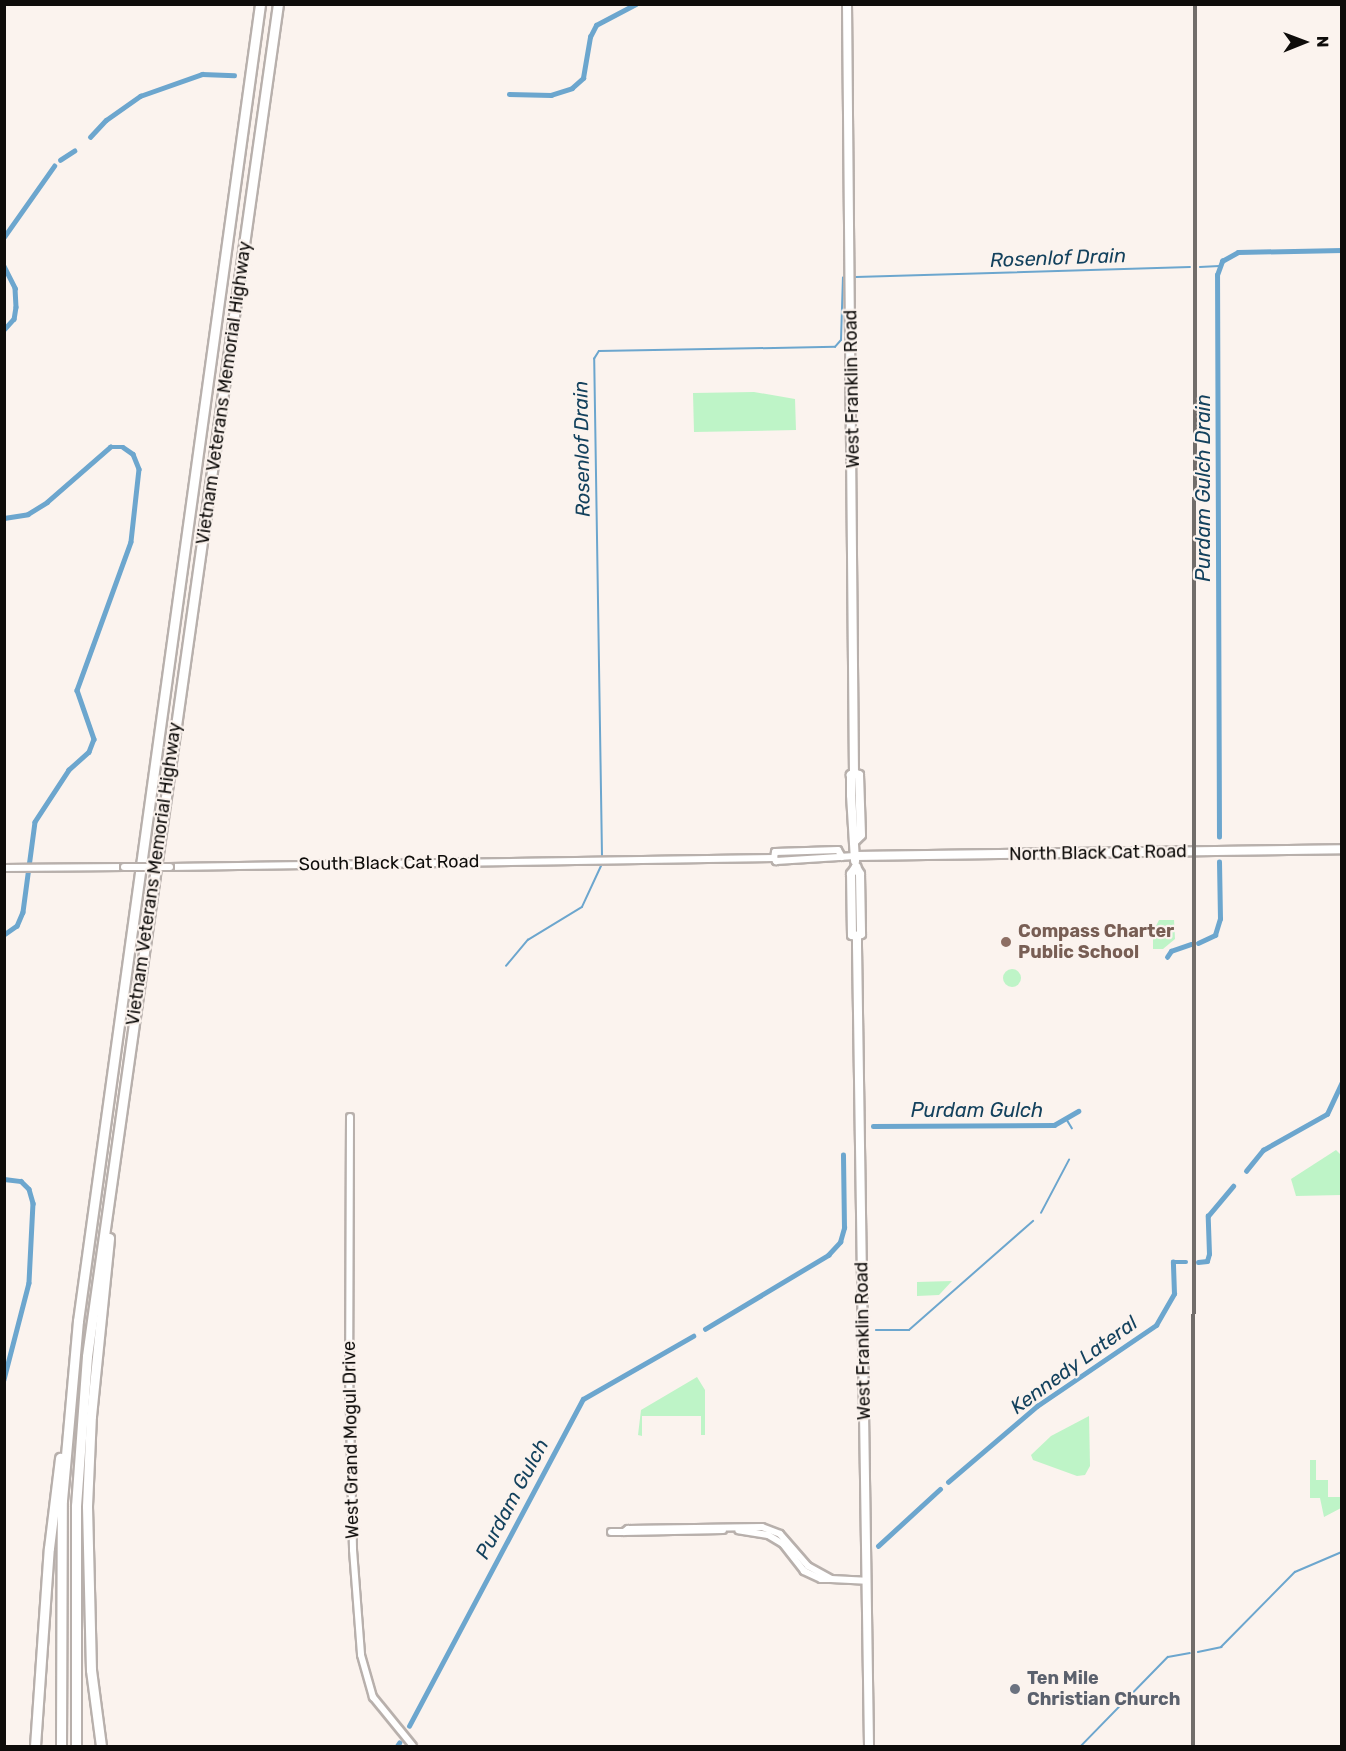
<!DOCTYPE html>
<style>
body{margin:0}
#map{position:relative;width:1346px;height:1751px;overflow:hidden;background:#fbf3ee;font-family:Rubik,sans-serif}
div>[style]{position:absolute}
.green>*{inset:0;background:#bef4c7}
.round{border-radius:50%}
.stream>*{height:1.5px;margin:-0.75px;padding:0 0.75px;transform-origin:0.75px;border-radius:0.75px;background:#6ca6ce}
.canal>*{height:4.5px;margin:-2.25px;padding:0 2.25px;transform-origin:2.25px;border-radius:2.25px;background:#6ca6ce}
.roads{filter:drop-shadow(2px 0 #b8b0ac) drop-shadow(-2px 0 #b8b0ac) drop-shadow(0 2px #b8b0ac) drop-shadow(0 -2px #b8b0ac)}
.minor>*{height:6px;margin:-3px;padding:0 3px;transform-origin:3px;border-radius:3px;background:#fff}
.major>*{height:8px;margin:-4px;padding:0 4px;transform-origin:4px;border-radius:4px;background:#fff}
.highway>*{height:9px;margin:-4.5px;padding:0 4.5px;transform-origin:4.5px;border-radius:4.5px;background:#fff}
.rail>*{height:4px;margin-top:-2px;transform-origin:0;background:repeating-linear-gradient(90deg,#fbf3ee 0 4.5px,#716d6a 0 9px);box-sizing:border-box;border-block:2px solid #716d6a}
.bridges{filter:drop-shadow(2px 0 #b8b0ac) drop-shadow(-2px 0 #b8b0ac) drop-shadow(0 2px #b8b0ac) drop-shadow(0 -2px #b8b0ac)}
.minor-bridge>*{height:6px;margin:-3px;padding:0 3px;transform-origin:3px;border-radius:3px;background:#fff}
.dots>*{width:16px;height:16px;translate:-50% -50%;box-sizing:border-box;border:3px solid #fbf3ee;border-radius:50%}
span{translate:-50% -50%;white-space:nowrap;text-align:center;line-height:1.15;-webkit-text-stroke:4.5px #fbf3ee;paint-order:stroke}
.street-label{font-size:18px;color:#0e0c0a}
.education-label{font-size:18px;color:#785e54;font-weight:700}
.left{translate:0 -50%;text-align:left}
.worship-label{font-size:18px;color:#5b616d;font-weight:700}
.water-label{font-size:20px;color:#13415d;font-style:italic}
.frame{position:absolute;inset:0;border:6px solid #0e0c0a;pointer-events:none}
.north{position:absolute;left:1274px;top:12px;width:60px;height:60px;-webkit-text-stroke:4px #fbf3ee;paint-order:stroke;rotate:89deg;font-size:16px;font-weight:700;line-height:24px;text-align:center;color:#0e0c0a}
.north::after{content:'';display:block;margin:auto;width:21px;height:27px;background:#0e0c0a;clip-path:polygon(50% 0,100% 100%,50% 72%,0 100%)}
</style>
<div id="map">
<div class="green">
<div style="clip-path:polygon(754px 392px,795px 399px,796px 430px,694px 432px,693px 393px)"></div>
<div style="clip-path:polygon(1159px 920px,1174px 920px,1175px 939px,1163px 949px,1153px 949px,1153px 932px)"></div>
<div class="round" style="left:1003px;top:969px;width:18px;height:18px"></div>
<div style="clip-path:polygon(1336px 1150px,1341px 1155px,1341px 1195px,1296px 1196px,1291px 1179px)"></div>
<div style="clip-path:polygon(952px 1281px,939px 1295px,917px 1296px,917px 1282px)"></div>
<div style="clip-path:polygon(697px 1377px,705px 1390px,705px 1435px,701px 1435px,701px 1416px,642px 1416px,642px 1436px,638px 1435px,641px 1410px)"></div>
<div style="clip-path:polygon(1089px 1416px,1090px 1466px,1085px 1475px,1077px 1476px,1033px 1460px,1031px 1455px,1051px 1436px)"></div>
<div style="clip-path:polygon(1310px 1460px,1316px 1460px,1316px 1480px,1328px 1480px,1328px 1497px,1341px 1497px,1341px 1508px,1324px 1517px,1320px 1498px,1310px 1498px)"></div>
</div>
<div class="stream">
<div style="left:1200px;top:267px;width:19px;rotate:-3deg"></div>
<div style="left:856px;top:277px;width:334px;rotate:-1.7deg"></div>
<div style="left:602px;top:856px;width:497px;rotate:-90.9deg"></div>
<div style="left:594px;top:359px;width:9px;rotate:-58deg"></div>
<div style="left:599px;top:351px;width:236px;rotate:-1deg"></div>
<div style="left:835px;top:347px;width:9px;rotate:-49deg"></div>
<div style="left:841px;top:340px;width:62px;rotate:-88.2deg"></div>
<div style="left:506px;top:966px;width:34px;rotate:-50deg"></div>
<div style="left:528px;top:940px;width:63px;rotate:-31.4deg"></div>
<div style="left:582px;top:907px;width:47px;rotate:-65.1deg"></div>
<div style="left:1066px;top:1118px;width:12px;rotate:59deg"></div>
<div style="left:1041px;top:1213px;width:60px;rotate:-62.2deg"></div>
<div style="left:876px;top:1330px;width:33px"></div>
<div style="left:909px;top:1330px;width:165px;rotate:-41.3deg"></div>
<div style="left:1198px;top:1652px;width:24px;rotate:-12deg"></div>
<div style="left:1221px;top:1647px;width:105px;rotate:-45.4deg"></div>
<div style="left:1295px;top:1572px;width:51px;rotate:-23.1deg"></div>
<div style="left:1081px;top:1746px;width:124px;rotate:-45.7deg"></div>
<div style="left:1168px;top:1657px;width:22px;rotate:-10deg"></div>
</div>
<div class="canal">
<div style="left:509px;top:94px;width:42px;rotate:1.4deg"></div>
<div style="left:551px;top:95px;width:22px;rotate:-18deg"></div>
<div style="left:572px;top:88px;width:15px;rotate:-42deg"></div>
<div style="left:583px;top:78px;width:42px;rotate:-80.3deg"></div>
<div style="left:590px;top:37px;width:13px;rotate:-63deg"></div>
<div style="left:596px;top:25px;width:45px;rotate:-27.7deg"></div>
<div style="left:90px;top:137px;width:23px;rotate:-47deg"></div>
<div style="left:106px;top:120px;width:42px;rotate:-35.2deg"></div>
<div style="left:140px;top:96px;width:66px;rotate:-19.5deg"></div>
<div style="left:202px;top:74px;width:32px;rotate:2deg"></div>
<div style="left:60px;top:160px;width:17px;rotate:-33deg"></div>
<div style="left:4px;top:237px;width:87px;rotate:-54.8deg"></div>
<div style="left:4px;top:266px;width:25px;rotate:63deg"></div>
<div style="left:15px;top:288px;width:19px;rotate:87deg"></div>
<div style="left:16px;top:307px;width:12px;rotate:99deg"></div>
<div style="left:14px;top:319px;width:15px;rotate:132deg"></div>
<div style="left:4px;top:518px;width:24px;rotate:-9deg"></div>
<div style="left:28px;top:514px;width:22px;rotate:-32deg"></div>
<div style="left:47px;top:502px;width:84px;rotate:-41.1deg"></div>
<div style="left:110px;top:447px;width:13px"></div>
<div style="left:123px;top:447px;width:12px;rotate:35deg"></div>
<div style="left:133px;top:454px;width:16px;rotate:68deg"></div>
<div style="left:139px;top:469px;width:73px;rotate:96.3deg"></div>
<div style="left:131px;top:542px;width:158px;rotate:110deg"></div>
<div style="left:77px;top:690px;width:52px;rotate:70.9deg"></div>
<div style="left:94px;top:739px;width:14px;rotate:111deg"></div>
<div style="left:89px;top:752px;width:27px;rotate:138deg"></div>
<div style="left:69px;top:770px;width:62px;rotate:123.2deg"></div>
<div style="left:35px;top:822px;width:91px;rotate:97.6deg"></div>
<div style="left:23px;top:912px;width:15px;rotate:113deg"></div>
<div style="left:17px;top:926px;width:16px;rotate:145deg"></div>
<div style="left:1219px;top:837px;width:562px;rotate:-90.2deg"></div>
<div style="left:1217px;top:275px;width:15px;rotate:-70deg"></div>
<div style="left:1222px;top:261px;width:18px;rotate:-29deg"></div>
<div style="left:1238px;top:252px;width:104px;rotate:-1.1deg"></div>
<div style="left:1198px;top:943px;width:19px;rotate:-25deg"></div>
<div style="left:1215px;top:935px;width:17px;rotate:-73deg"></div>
<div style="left:1220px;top:919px;width:57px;rotate:-91deg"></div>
<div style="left:1167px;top:957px;width:7px;rotate:-56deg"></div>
<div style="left:1171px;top:951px;width:21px;rotate:-19deg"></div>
<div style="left:873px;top:1126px;width:181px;rotate:-0.3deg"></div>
<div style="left:1054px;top:1125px;width:28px;rotate:-30deg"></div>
<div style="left:1246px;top:1171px;width:27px;rotate:-51deg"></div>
<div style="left:1263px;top:1150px;width:73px;rotate:-29.4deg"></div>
<div style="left:1327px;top:1114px;width:35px;rotate:-65deg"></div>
<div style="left:4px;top:1179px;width:17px;rotate:7deg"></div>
<div style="left:21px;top:1181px;width:11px;rotate:45deg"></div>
<div style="left:29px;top:1189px;width:15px;rotate:74deg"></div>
<div style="left:33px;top:1203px;width:80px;rotate:92.9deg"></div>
<div style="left:29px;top:1283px;width:100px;rotate:104.5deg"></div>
<div style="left:1198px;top:1262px;width:9px;rotate:-6deg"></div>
<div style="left:1207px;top:1261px;width:7px;rotate:-74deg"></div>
<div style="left:1209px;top:1254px;width:38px;rotate:-92deg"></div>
<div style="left:1208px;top:1216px;width:39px;rotate:-50deg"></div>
<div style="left:705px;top:1329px;width:144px;rotate:-31deg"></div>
<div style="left:828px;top:1255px;width:18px;rotate:-47deg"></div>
<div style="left:840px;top:1242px;width:15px;rotate:-74deg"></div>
<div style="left:844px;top:1228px;width:73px;rotate:-90.8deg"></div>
<div style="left:948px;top:1482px;width:117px;rotate:-40.5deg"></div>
<div style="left:1037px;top:1406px;width:144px;rotate:-34.2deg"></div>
<div style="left:1156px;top:1325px;width:36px;rotate:-60deg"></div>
<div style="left:1174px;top:1294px;width:32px;rotate:-92deg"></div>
<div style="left:1173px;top:1262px;width:13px"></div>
<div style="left:878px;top:1546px;width:84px;rotate:-42.6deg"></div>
<div style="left:409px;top:1726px;width:370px;rotate:-62deg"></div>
<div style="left:583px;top:1399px;width:127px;rotate:-29.8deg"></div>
<div style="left:397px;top:1746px;width:4px;rotate:-56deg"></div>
</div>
<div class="roads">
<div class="minor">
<div style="left:842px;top:857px;width:8px;rotate:-120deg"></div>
<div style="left:838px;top:850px;width:63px;rotate:178.2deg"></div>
<div style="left:775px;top:852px;width:6px;rotate:99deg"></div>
<div style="left:774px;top:858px;width:4px;rotate:56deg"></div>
<div style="left:776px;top:861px;width:79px;rotate:-3.6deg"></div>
<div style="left:170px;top:867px;width:604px;rotate:-0.85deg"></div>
<div style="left:4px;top:868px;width:120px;rotate:-0.5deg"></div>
<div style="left:350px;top:1117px;width:255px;rotate:90.2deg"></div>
<div style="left:349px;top:1372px;width:178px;rotate:88.7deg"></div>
<div style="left:353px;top:1550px;width:105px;rotate:85.6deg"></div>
<div style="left:361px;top:1655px;width:44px;rotate:74.1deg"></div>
<div style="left:373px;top:1697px;width:63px;rotate:50.8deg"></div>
<div style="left:723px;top:1530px;width:99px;rotate:178.8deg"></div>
<div style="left:624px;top:1532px;width:5px;rotate:-37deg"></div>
<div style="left:628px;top:1529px;width:134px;rotate:-0.9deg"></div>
<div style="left:762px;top:1527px;width:19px;rotate:21deg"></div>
<div style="left:780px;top:1534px;width:43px;rotate:48.8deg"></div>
<div style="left:808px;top:1566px;width:26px;rotate:29deg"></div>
<div style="left:831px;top:1579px;width:10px;rotate:180deg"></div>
<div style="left:821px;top:1579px;width:19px;rotate:-155deg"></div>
<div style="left:804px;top:1571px;width:34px;rotate:-128deg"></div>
<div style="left:783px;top:1544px;width:17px;rotate:-149deg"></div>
<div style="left:768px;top:1535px;width:30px;rotate:-171deg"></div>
<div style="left:611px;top:1532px;width:13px"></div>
<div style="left:831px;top:1579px;width:35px;rotate:3deg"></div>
</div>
<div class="major">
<div style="left:847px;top:4px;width:769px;rotate:89.48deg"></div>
<div style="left:855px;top:841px;width:8px;rotate:-45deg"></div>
<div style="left:861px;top:835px;width:60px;rotate:-91.9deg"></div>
<div style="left:859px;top:775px;width:5px;rotate:-158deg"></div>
<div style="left:854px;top:773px;width:4px;rotate:146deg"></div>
<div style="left:851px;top:775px;width:20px;rotate:90deg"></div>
<div style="left:851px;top:795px;width:66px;rotate:86.5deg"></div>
<div style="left:855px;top:856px;width:487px;rotate:-0.8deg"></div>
<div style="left:857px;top:936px;width:5px;rotate:-169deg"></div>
<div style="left:852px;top:935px;width:61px;rotate:-90.9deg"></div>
<div style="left:851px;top:874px;width:9px;rotate:-54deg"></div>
<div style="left:856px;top:867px;width:8px;rotate:60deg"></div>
<div style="left:860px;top:874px;width:60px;rotate:89deg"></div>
<div style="left:861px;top:934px;width:4px;rotate:153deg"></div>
<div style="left:857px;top:936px;width:10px;rotate:90deg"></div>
<div style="left:857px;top:946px;width:800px;rotate:89.14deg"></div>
</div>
<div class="highway">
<div style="left:35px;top:1746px;width:198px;rotate:-86deg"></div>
<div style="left:49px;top:1548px;width:91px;rotate:-83deg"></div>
<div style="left:61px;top:1746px;width:246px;rotate:-89.8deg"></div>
<div style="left:62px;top:1500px;width:180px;rotate:-84.9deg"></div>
<div style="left:78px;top:1321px;width:1330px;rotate:-82.13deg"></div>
<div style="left:76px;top:1746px;width:240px;rotate:-90deg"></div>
<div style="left:76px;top:1506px;width:150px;rotate:-85.8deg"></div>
<div style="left:87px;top:1356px;width:1365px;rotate:-81.96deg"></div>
<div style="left:101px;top:1746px;width:77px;rotate:-97.5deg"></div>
<div style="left:91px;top:1670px;width:164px;rotate:-91.4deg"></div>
<div style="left:87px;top:1506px;width:90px;rotate:-87.5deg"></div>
<div style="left:91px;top:1416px;width:179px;rotate:-84.2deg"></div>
</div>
</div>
<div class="rail">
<div style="left:1193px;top:1746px;width:1742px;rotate:-89.93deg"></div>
</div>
<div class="bridges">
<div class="minor-bridge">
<div style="left:124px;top:867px;width:46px"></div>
</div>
</div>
<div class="dots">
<div style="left:1006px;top:942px;background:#8d6e63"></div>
<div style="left:1015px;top:1689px;background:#6b7280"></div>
</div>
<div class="street-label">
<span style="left:852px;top:389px;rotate:-91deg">West Franklin Road</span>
<span style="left:224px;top:393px;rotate:-82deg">Vietnam Veterans Memorial Highway</span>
<span style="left:1098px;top:853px;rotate:-1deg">North Black Cat Road</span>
<span style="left:389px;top:863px;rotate:-1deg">South Black Cat Road</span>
<span style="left:154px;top:874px;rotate:-82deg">Vietnam Veterans Memorial Highway</span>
<span style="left:863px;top:1341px;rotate:-91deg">West Franklin Road</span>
<span style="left:351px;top:1440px;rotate:-91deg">West Grand Mogul Drive</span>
</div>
<div class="education-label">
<span class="left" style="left:1018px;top:942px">Compass Charter<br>Public School</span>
</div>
<div class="worship-label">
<span class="left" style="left:1027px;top:1689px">Ten Mile<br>Christian Church</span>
</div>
<div class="water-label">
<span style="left:1058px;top:258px;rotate:-2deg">Rosenlof Drain</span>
<span style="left:582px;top:449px;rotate:-91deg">Rosenlof Drain</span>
<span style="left:1203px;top:488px;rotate:-90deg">Purdam Gulch Drain</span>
<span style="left:977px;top:1110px">Purdam Gulch</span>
<span style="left:1074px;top:1365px;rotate:-36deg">Kennedy Lateral</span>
<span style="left:512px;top:1499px;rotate:-62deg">Purdam Gulch</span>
</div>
<div class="frame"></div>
<div class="north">N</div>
</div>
